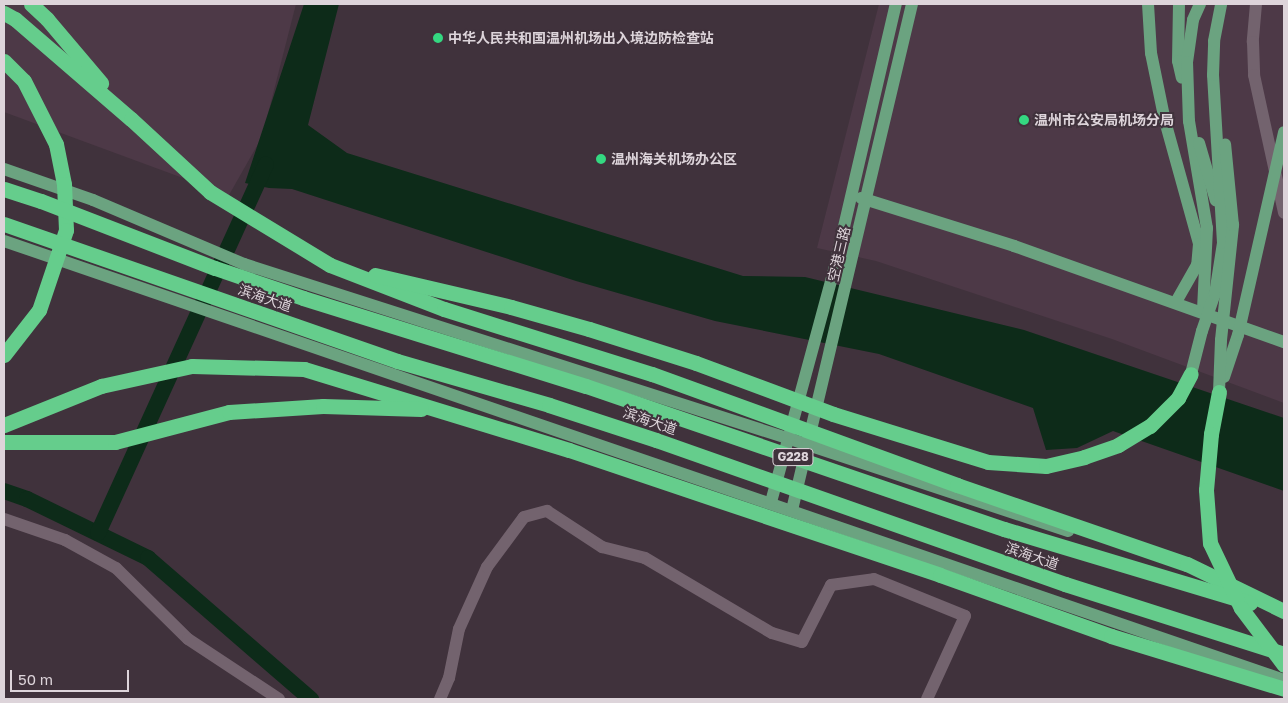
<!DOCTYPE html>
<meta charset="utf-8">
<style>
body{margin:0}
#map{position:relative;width:1288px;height:703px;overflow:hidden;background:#40323c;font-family:"Golos Text","Noto Sans SC",sans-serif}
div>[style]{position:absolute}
.built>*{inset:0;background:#4d3947}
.water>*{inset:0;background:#0d2b19}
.canal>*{height:16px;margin:-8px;padding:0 8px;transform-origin:8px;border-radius:8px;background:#0d2b19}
.minor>*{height:12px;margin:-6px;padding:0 6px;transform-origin:6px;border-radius:6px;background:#73636e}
.major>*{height:12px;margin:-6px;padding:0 6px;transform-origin:6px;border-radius:6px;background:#6ba380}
.highway>*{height:15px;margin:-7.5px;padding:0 7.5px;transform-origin:7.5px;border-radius:7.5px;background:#65cd8c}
.dots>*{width:14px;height:14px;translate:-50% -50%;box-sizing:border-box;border:2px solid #40323c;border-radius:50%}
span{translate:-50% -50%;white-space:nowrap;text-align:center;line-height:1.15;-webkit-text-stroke:4px #40323c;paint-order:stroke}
.shield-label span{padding:1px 4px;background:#40323c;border:1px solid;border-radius:4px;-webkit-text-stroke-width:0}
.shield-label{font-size:12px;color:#ddd4da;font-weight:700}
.poi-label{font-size:14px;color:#ddd4da;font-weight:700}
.left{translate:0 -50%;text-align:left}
.street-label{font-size:14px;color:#ddd4da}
.frame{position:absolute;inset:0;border:5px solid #ddd4da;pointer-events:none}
.scale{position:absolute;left:10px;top:670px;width:119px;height:22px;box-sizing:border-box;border:2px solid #ddd4da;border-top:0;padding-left:6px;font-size:15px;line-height:18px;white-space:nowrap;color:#ddd4da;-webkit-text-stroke:4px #40323c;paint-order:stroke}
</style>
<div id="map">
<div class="built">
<div style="clip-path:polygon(4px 4px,296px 4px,262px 137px,229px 195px,4px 112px)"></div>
<div style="clip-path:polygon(879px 4px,1284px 4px,1284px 403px,1112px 339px,876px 261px,817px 248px)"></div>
</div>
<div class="water">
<div style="clip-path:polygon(304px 4px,339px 4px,308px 125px,347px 153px,743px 276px,805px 277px,1024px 330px,1284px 418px,1284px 491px,1113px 431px,1077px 448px,1046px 450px,1033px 408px,879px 354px,715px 321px,576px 281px,292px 189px,269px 188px,245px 183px)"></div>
</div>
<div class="canal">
<div style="left:4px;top:491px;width:24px;rotate:19deg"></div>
<div style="left:27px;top:499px;width:135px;rotate:26deg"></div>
<div style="left:148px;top:558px;width:216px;rotate:40.9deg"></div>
<div style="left:98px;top:533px;width:405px;rotate:-65.5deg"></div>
</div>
<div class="minor">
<div style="left:1256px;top:4px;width:38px;rotate:95deg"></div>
<div style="left:1253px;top:42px;width:33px;rotate:88deg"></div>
<div style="left:1254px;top:75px;width:141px;rotate:77.7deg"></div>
<div style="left:4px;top:519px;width:65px;rotate:19deg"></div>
<div style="left:65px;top:540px;width:58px;rotate:28.8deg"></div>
<div style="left:116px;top:568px;width:101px;rotate:44.6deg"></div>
<div style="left:188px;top:639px;width:109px;rotate:33.4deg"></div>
<div style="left:440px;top:699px;width:23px;rotate:-67deg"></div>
<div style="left:449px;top:678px;width:50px;rotate:-78.5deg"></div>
<div style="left:459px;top:629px;width:68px;rotate:-65.7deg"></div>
<div style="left:487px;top:567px;width:62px;rotate:-53.5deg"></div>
<div style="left:524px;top:517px;width:24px;rotate:-15deg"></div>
<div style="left:547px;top:511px;width:66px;rotate:33.2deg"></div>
<div style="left:602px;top:547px;width:44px;rotate:14.3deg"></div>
<div style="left:645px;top:558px;width:147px;rotate:30.6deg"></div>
<div style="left:772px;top:633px;width:31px;rotate:17deg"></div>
<div style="left:802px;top:642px;width:64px;rotate:-63deg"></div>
<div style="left:831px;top:585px;width:43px;rotate:-7.9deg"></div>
<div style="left:874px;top:579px;width:98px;rotate:22.1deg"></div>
<div style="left:965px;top:616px;width:91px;rotate:114.6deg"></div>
</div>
<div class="major">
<div style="left:1148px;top:4px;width:49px;rotate:86.5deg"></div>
<div style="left:1151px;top:53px;width:69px;rotate:78.4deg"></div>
<div style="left:1165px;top:121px;width:128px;rotate:74.5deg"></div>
<div style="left:1199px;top:244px;width:21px;rotate:95deg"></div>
<div style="left:1197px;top:265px;width:43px;rotate:119.6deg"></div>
<div style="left:1179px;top:4px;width:57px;rotate:91deg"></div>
<div style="left:1178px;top:61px;width:17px;rotate:77deg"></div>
<div style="left:1200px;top:4px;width:17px;rotate:114deg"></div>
<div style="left:1193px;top:20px;width:42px;rotate:98.1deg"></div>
<div style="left:1187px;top:62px;width:59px;rotate:88.1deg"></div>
<div style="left:1189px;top:121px;width:109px;rotate:80.5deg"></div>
<div style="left:1207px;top:228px;width:83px;rotate:92.8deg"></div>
<div style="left:1199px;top:143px;width:60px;rotate:73.7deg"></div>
<div style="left:4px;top:169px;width:94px;rotate:19.2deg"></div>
<div style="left:93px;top:200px;width:164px;rotate:23deg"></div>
<div style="left:244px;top:264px;width:573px;rotate:17.77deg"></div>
<div style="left:790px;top:439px;width:293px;rotate:18.3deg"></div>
<div style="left:861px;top:198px;width:160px;rotate:17.4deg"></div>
<div style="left:1014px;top:246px;width:287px;rotate:19.6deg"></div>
<div style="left:4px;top:241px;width:1353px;rotate:18.93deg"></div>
<div style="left:1191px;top:374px;width:44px;rotate:-75.7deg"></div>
<div style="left:1202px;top:331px;width:39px;rotate:-71deg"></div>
<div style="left:1215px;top:294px;width:52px;rotate:-81.1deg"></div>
<div style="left:1223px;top:243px;width:168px;rotate:-93.4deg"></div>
<div style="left:1213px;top:75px;width:34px;rotate:-88deg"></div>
<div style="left:1214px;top:41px;width:38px;rotate:-79deg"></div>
<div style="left:1224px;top:377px;width:44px;rotate:-71.6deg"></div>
<div style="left:1238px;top:335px;width:208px;rotate:-77.2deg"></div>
<div style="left:1219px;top:392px;width:52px;rotate:-87.8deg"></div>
<div style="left:1221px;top:340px;width:116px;rotate:-84deg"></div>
<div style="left:1233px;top:225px;width:81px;rotate:-95.6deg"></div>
<div style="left:771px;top:502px;width:236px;rotate:-74.8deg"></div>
<div style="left:833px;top:274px;width:277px;rotate:-76.9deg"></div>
<div style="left:792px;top:510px;width:520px;rotate:-76.66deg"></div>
</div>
<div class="highway">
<div style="left:31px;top:4px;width:22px;rotate:43deg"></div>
<div style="left:47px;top:19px;width:84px;rotate:49.8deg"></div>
<div style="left:4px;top:13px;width:13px;rotate:29deg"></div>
<div style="left:15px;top:19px;width:153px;rotate:40.8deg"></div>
<div style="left:131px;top:119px;width:108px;rotate:42.7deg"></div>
<div style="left:210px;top:192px;width:140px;rotate:31.3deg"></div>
<div style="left:330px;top:265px;width:122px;rotate:21.1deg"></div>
<div style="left:444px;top:309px;width:218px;rotate:17.4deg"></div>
<div style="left:652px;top:374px;width:325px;rotate:20deg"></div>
<div style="left:957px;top:485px;width:243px;rotate:19deg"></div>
<div style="left:1187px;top:564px;width:108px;rotate:25.9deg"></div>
<div style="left:4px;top:61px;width:28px;rotate:45deg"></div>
<div style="left:24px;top:81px;width:71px;rotate:63.1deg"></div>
<div style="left:56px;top:144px;width:41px;rotate:78.7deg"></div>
<div style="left:64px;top:184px;width:46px;rotate:87.5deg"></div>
<div style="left:66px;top:230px;width:84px;rotate:108.6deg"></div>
<div style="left:39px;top:310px;width:57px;rotate:127.9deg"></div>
<div style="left:4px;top:189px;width:39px;rotate:18deg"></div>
<div style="left:41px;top:201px;width:186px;rotate:21.1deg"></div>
<div style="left:215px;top:268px;width:93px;rotate:18.8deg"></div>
<div style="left:303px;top:298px;width:296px;rotate:17.3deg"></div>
<div style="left:586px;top:386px;width:442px;rotate:18.9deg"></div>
<div style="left:1004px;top:529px;width:257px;rotate:16.7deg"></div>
<div style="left:4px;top:224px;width:416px;rotate:19.2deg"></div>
<div style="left:397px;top:361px;width:158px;rotate:16.1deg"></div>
<div style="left:549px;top:405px;width:113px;rotate:18.1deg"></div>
<div style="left:656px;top:440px;width:434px;rotate:19.4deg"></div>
<div style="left:1065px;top:584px;width:230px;rotate:17.7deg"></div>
<div style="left:375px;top:275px;width:140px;rotate:13.2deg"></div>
<div style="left:511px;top:307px;width:81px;rotate:15.8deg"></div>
<div style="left:589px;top:329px;width:112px;rotate:17.6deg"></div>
<div style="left:696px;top:363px;width:146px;rotate:20.4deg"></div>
<div style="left:833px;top:414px;width:162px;rotate:17.2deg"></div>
<div style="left:988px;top:462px;width:58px;rotate:3.9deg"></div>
<div style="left:1046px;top:466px;width:39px;rotate:-13deg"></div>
<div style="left:1084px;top:457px;width:36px;rotate:-19deg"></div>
<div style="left:1118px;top:445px;width:37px;rotate:-31deg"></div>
<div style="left:1150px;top:426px;width:40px;rotate:-45deg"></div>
<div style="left:1178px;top:398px;width:27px;rotate:-62deg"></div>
<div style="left:1219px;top:392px;width:43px;rotate:100.8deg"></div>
<div style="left:1211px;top:434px;width:56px;rotate:95.1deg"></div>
<div style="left:1206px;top:490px;width:53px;rotate:85.7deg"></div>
<div style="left:1210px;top:543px;width:72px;rotate:64.5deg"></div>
<div style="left:1241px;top:608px;width:71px;rotate:53deg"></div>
<div style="left:4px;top:425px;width:105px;rotate:-21.9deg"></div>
<div style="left:101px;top:386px;width:93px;rotate:-12.4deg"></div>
<div style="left:192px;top:366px;width:112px;rotate:1.5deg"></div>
<div style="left:304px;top:369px;width:277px;rotate:17deg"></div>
<div style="left:569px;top:450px;width:391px;rotate:18.6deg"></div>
<div style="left:940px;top:575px;width:182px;rotate:19.6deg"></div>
<div style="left:1111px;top:636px;width:181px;rotate:17deg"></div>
<div style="left:4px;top:442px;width:111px"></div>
<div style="left:115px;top:442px;width:118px;rotate:-14.7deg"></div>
<div style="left:229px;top:412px;width:94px;rotate:-3.7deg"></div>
<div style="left:323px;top:406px;width:98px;rotate:1.8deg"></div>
</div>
<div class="dots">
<div style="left:438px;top:38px;background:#34d881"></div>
<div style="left:1024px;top:120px;background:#34d881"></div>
<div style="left:601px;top:159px;background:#34d881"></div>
</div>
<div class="shield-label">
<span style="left:793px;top:457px">G228</span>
</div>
<div class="poi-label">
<span class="left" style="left:448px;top:38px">中华人民共和国温州机场出入境边防检查站</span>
<span class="left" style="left:1034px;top:120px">温州市公安局机场分局</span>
<span class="left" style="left:611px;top:159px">温州海关机场办公区</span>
</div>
<div class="street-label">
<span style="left:839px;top:254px;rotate:-77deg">空港三路</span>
<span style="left:265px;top:298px;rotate:19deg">滨海大道</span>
<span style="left:650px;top:421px;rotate:19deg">滨海大道</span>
<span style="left:1032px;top:556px;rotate:19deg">滨海大道</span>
</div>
<div class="frame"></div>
<div class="scale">50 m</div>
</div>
